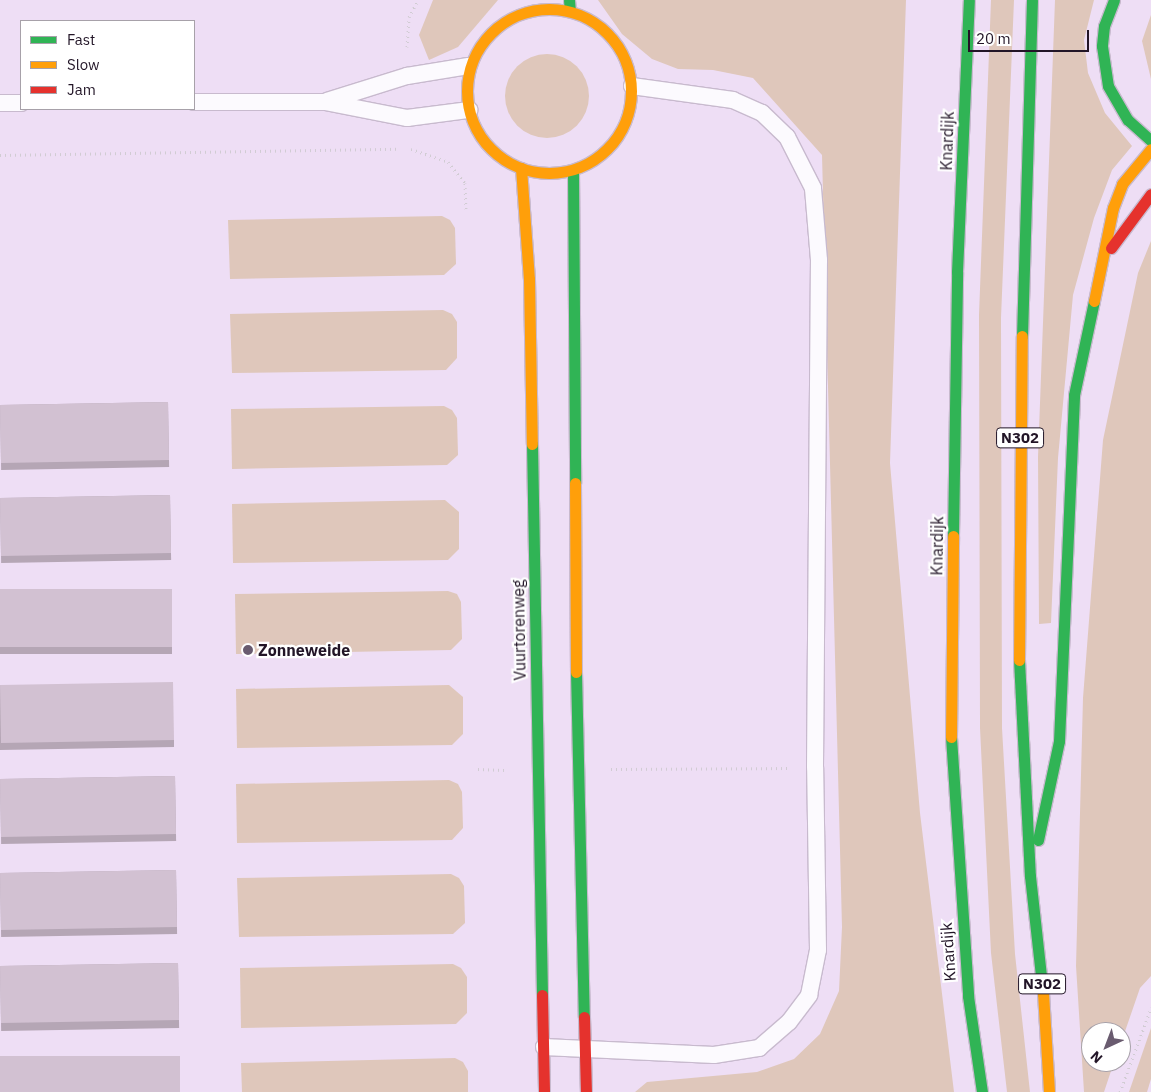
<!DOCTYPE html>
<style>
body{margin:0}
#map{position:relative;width:1151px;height:1092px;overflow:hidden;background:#eedef5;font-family:"IBM Plex Sans",sans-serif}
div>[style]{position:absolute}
.green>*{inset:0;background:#dfc7bb}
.round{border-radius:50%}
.path>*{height:3px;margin-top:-1.5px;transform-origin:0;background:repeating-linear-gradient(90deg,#d1ccd3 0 1px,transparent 0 5px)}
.roads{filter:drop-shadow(1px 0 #c8bace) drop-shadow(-1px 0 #c8bace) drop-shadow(0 1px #c8bace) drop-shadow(0 -1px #c8bace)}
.lane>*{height:16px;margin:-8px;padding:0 8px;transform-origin:8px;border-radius:8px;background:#fcfafe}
.fast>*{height:11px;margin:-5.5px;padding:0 5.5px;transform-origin:5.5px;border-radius:5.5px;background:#30b455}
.slow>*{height:11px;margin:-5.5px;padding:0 5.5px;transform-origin:5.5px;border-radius:5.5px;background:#ff9f0a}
.slow>.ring{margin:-5.5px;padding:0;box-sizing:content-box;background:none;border:11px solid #ff9f0a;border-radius:50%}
.jam>*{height:11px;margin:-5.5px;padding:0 5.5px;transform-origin:5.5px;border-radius:5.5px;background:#e5322d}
.wall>*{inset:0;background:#b5a6b5;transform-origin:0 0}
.building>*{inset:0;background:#d2c1d2;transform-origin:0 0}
.dots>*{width:14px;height:14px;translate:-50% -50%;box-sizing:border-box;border:2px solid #fff;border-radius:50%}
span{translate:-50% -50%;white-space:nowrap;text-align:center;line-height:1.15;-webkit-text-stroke:4.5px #fff;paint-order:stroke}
.shield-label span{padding:1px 4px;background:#fff;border:1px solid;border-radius:4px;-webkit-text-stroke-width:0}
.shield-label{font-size:15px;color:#221527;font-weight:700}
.street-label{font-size:16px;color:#221527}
.poi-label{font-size:16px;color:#221527;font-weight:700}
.left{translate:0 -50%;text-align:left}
.legend{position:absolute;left:20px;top:20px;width:175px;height:90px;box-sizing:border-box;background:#fff;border:1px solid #a7a1a9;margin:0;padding:6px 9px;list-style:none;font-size:15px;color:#221527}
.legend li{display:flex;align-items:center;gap:10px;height:25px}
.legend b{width:25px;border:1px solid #a7a1a9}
.north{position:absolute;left:1081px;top:1022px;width:50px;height:50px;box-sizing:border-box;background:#fff;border:1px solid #a7a1a9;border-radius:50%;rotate:223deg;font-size:14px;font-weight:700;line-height:20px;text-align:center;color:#221527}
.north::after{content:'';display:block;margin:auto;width:18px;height:22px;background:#695b6f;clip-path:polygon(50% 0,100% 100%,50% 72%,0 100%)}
.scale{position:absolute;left:968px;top:30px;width:121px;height:22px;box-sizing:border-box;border:2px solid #221527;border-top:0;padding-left:6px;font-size:15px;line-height:18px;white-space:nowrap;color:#221527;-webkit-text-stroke:4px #fff;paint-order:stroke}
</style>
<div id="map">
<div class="green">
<div style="clip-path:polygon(433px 0,498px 0,458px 47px,429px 60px,419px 35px)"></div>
<div style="clip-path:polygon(598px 0,906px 0,890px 463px,920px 813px,954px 1092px,635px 1092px,647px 1082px,757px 1072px,794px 1059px,820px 1034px,839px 991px,842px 927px,822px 155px,753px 78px,713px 70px,678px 69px,652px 59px,622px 34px)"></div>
<div style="clip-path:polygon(991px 0,1014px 0,1001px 318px,1002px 728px,1015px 954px,1030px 1092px,1007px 1092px,991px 953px,980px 728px,979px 315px)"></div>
<div style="clip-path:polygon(1055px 0,1094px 0,1084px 40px,1088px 73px,1105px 113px,1132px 146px,1112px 170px,1094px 218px,1073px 295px,1058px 458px,1051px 623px,1039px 624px,1038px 457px)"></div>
<div style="clip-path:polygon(1151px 15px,1151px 79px,1142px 41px)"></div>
<div class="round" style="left:505px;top:54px;width:84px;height:84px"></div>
<div style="clip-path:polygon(442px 216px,450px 220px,455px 228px,456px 264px,444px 275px,230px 279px,228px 220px)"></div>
<div style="clip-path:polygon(1151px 241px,1151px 976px,1140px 988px,1121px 1043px,1121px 1032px,1091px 1032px,1091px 1062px,1114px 1062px,1104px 1092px,1084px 1092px,1076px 966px,1083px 698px,1103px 440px,1138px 273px)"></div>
<div style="clip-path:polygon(443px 310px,452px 314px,457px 322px,457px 358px,446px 370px,232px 373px,230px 314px)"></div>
<div style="clip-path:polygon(444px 406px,452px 410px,457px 418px,458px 455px,447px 465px,232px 469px,231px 409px)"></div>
<div style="clip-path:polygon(445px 500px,459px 512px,459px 549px,448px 560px,233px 563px,232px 504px)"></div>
<div style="clip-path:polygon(448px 591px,457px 594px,461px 602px,462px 639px,451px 650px,236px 654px,235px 594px)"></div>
<div style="clip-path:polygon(449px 685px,463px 697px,463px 734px,452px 745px,237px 748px,236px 689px)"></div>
<div style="clip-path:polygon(449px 780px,458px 784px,462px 792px,463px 828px,452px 840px,237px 843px,236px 784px)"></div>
<div style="clip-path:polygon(451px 874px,459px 878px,464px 886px,465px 923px,453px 934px,239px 937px,237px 878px)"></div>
<div style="clip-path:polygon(453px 964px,461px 968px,467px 977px,467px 1013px,456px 1024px,241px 1028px,240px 968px)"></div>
<div style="clip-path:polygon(1151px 1028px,1151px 1079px,1147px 1092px,1129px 1092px)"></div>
<div style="clip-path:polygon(455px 1058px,463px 1062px,468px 1071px,468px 1092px,242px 1092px,241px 1063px)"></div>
</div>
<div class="path">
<div style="left:407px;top:47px;width:30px;rotate:-86deg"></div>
<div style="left:409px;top:17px;width:19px;rotate:-62deg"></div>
<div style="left:411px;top:149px;width:39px;rotate:19deg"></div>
<div style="left:448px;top:162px;width:27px;rotate:51deg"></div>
<div style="left:465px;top:183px;width:26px;rotate:88deg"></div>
<div style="left:0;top:155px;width:399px;rotate:-0.9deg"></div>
<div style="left:478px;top:769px;width:26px;rotate:2deg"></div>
<div style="left:611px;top:769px;width:176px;rotate:-0.3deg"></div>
<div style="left:1120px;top:1092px;width:90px;rotate:-69.7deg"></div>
</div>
<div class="roads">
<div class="lane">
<div style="left:327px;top:101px;width:84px;rotate:-17.4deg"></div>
<div style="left:407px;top:76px;width:62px;rotate:-9.3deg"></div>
<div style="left:194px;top:102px;width:131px"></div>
<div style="left:325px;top:102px;width:84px;rotate:11deg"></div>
<div style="left:407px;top:118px;width:63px;rotate:-7.4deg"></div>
<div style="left:0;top:103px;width:21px"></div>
<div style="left:544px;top:1047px;width:170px;rotate:2.7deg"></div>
<div style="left:714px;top:1055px;width:46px;rotate:-8.8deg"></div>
<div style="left:759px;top:1048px;width:40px;rotate:-41deg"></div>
<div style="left:789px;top:1022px;width:34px;rotate:-53deg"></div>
<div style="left:809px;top:995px;width:46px;rotate:-78.7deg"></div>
<div style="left:818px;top:950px;width:183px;rotate:-90.9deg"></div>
<div style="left:815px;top:767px;width:507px;rotate:-89.55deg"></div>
<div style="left:819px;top:260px;width:72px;rotate:-94.8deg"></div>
<div style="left:813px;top:188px;width:57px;rotate:-117deg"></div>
<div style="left:787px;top:137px;width:35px;rotate:-136deg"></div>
<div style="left:762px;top:113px;width:32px;rotate:-156deg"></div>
<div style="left:733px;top:100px;width:102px;rotate:-172.1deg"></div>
</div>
<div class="fast">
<div style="left:569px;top:0;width:11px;rotate:85deg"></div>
<div style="left:1114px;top:0;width:28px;rotate:111deg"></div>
<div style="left:1104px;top:26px;width:20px;rotate:96deg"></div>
<div style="left:1102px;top:46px;width:40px;rotate:81.5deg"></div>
<div style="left:1108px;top:86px;width:39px;rotate:60deg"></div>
<div style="left:1128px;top:120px;width:31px;rotate:42deg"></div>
<div style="left:573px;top:170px;width:313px;rotate:89.6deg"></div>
<div style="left:1022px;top:336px;width:336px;rotate:-88.3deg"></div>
<div style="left:532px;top:444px;width:551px;rotate:88.96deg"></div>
<div style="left:953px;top:536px;width:264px;rotate:-89.1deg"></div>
<div style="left:957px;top:272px;width:272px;rotate:-87.5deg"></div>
<div style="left:1019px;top:660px;width:216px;rotate:87.1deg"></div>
<div style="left:1030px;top:876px;width:118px;rotate:83.7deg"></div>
<div style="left:576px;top:672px;width:345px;rotate:88.7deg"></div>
<div style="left:951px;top:737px;width:260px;rotate:86.2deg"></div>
<div style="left:968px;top:996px;width:97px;rotate:81.7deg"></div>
<div style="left:1038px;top:840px;width:101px;rotate:-78deg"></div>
<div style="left:1059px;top:741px;width:346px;rotate:-87.5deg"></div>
<div style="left:1074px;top:395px;width:96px;rotate:-78deg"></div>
</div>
<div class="slow">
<div class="ring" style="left:467px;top:9px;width:153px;height:153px"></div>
<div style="left:521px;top:168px;width:111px;rotate:85.9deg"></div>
<div style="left:529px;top:279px;width:165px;rotate:89deg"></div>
<div style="left:1094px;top:301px;width:95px;rotate:-78.5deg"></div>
<div style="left:1113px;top:208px;width:26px;rotate:-69deg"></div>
<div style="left:1122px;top:184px;width:45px;rotate:-50.4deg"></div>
<div style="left:575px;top:483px;width:189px;rotate:89.7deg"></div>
<div style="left:1019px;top:660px;width:324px;rotate:-89.5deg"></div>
<div style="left:951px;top:737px;width:201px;rotate:-89.4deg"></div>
<div style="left:1043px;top:993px;width:99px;rotate:86.5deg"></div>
</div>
<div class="jam">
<div style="left:1111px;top:248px;width:67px;rotate:-53.5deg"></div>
<div style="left:542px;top:995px;width:97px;rotate:88.8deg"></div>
<div style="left:584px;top:1017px;width:75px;rotate:88.5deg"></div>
</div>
</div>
<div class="wall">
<div style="left:168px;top:402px;width:65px;height:168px;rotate:89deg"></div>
<div style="left:170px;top:495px;width:65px;height:170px;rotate:89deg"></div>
<div style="left:172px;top:589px;width:65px;height:172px;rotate:90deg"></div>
<div style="clip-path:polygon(0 685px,174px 740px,174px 747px,0 750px)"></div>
<div style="left:175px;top:776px;width:65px;height:175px;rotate:89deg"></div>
<div style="left:176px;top:870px;width:64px;height:176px;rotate:89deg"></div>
<div style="left:178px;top:963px;width:65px;height:178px;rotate:89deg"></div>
</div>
<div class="building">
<div style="left:168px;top:402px;width:58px;height:168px;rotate:89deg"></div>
<div style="left:170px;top:495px;width:58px;height:170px;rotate:89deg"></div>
<div style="left:172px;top:589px;width:58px;height:172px;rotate:90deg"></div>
<div style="left:173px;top:682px;width:58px;height:173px;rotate:89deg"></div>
<div style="left:175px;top:776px;width:58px;height:175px;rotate:89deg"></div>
<div style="left:176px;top:870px;width:57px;height:176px;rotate:89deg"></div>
<div style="left:178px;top:963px;width:57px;height:178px;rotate:89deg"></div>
<div style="left:180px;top:1056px;width:36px;height:180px;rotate:90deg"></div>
</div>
<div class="dots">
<div style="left:248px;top:650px;background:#695b6f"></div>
</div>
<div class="shield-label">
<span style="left:1020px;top:438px">N302</span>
<span style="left:1042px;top:984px">N302</span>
</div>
<div class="street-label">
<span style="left:947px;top:141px;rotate:-88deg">Knardijk</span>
<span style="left:937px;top:546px;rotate:-89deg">Knardijk</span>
<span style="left:519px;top:630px;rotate:-91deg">Vuurtorenweg</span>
<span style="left:948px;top:952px;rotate:-94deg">Knardijk</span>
</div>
<div class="poi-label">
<span class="left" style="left:258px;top:650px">Zonneweide</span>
</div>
<ul class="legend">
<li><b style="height:6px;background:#30b455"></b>Fast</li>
<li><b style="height:6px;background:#ff9f0a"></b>Slow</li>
<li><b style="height:6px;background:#e5322d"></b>Jam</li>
</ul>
<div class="north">N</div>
<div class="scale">20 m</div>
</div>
